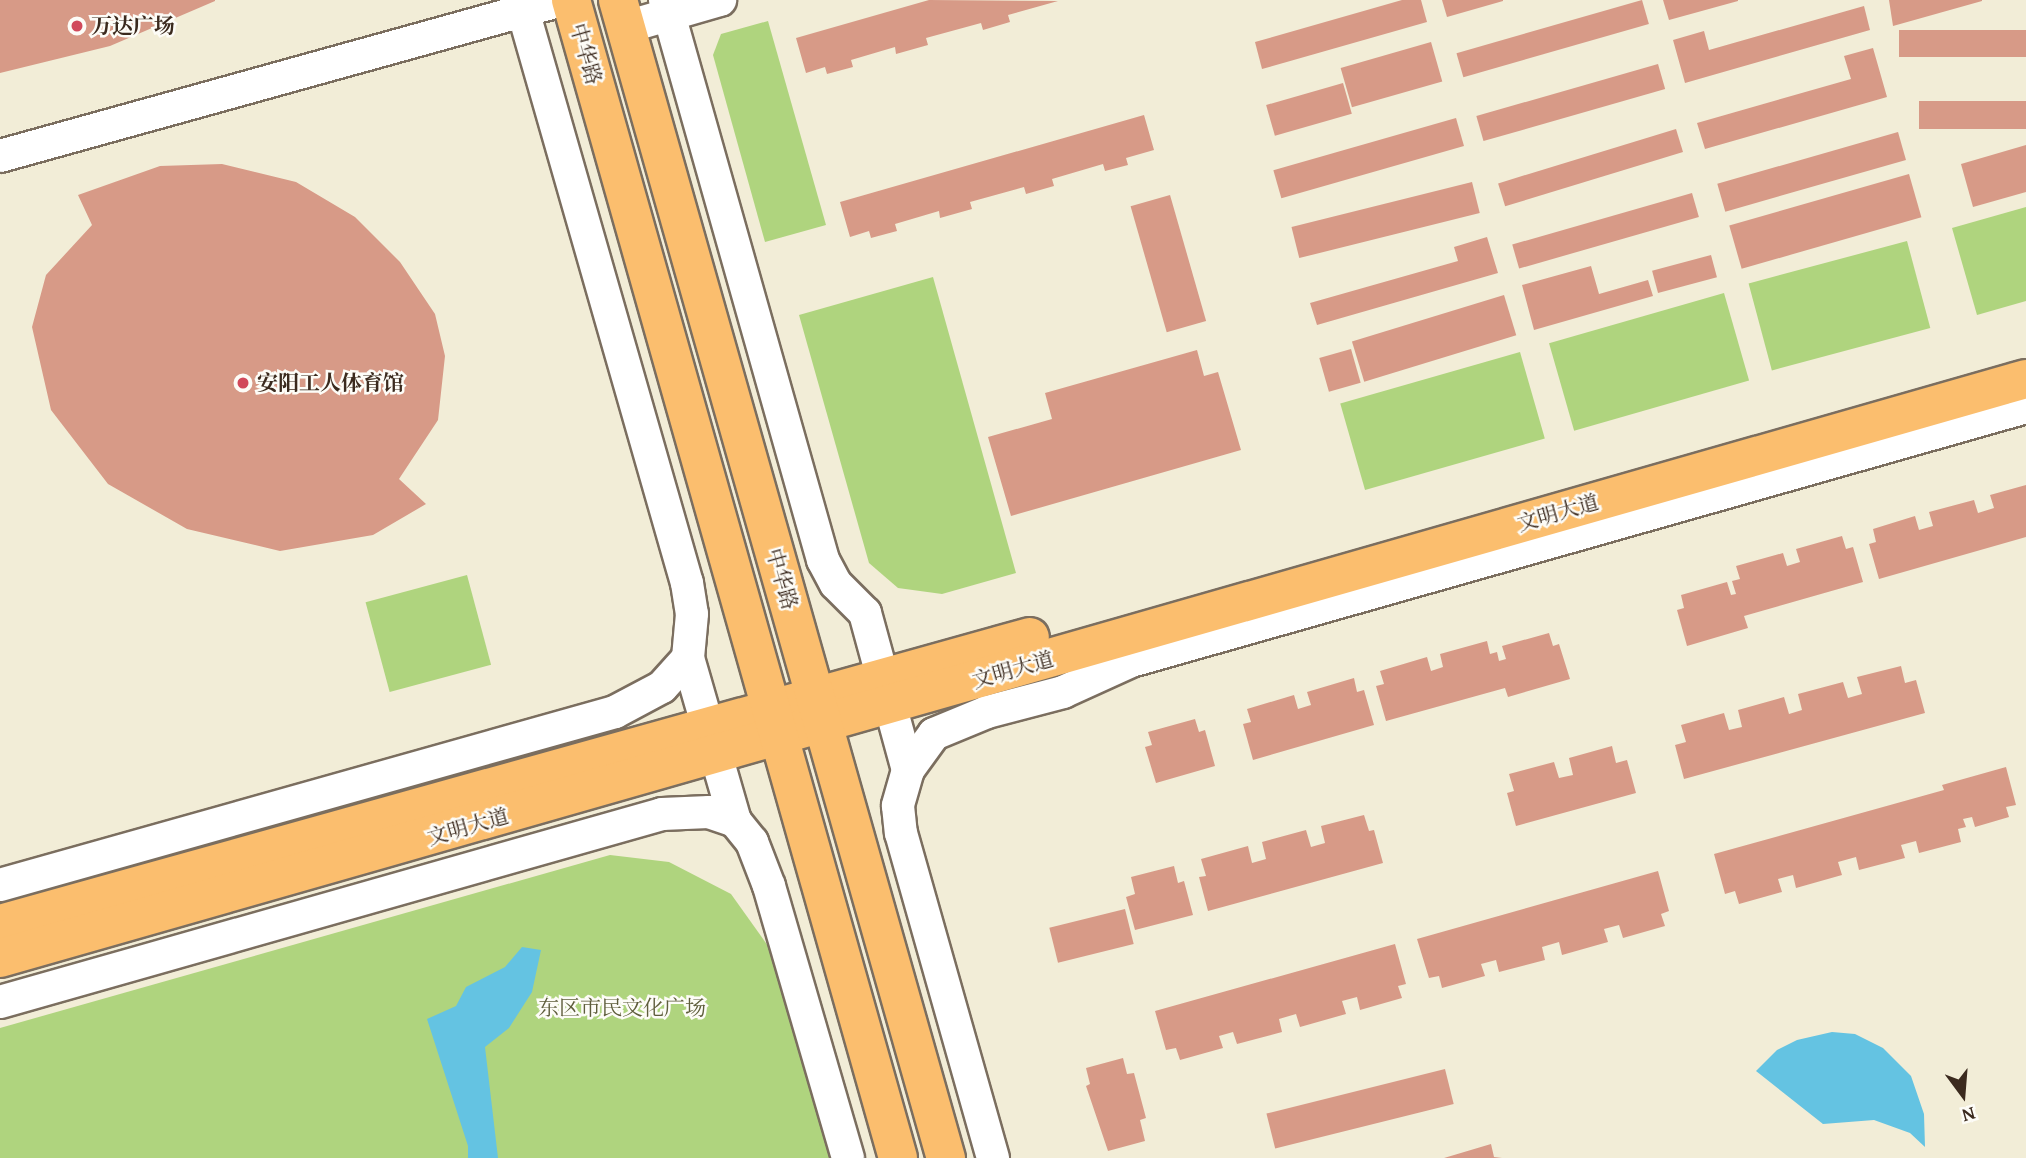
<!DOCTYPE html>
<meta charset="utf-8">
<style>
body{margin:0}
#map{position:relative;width:2026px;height:1158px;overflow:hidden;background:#f2edd7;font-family:"Gentium Book Plus","Noto Serif SC",serif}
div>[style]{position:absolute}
.green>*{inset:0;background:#afd47e;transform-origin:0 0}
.water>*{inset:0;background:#64c3e2}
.building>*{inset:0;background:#d79a87;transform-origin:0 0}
.roads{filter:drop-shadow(2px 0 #7b6e5f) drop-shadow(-2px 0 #7b6e5f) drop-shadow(0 2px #7b6e5f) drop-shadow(0 -2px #7b6e5f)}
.minor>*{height:32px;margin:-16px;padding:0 16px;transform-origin:16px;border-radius:16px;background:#fff}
.major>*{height:38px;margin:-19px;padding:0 19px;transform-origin:19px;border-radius:19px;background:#fbbe6e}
.highway>*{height:38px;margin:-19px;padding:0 19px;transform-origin:19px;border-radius:19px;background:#fbbe6e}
.dots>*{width:19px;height:19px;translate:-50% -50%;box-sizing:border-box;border:4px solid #fdfcf7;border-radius:50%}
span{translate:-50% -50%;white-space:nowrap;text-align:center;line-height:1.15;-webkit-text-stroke:5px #fdfcf7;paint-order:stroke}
.poi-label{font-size:21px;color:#3b2a1e;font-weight:700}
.left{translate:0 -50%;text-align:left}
.street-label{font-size:21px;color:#3b2a1e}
.park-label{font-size:21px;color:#5e5d3b}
.north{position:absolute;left:1928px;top:1060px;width:70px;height:70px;-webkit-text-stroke:5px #fdfcf7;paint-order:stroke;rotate:164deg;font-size:19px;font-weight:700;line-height:28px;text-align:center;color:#3b2a1e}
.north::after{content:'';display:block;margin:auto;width:24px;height:32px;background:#3b2a1e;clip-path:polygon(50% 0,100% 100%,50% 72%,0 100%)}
</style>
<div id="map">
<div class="green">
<div style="clip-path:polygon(768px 21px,826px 225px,765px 242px,713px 55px,721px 34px)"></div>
<div style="clip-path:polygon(2026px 207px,2026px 301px,1977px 315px,1952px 228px)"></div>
<div style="left:1907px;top:241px;width:90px;height:164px;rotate:75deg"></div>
<div style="clip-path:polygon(933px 277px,1016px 573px,942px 594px,898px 588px,869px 563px,799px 315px)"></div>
<div style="left:1724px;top:293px;width:91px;height:182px;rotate:74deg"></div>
<div style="left:1520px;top:352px;width:90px;height:187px;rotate:74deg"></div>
<div style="left:467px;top:575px;width:93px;height:105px;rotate:75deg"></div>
<div style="clip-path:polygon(610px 855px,669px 862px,731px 894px,783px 967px,836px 1158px,0 1158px,0 1028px)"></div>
</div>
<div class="water">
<div style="clip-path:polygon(522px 947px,541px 950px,532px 992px,509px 1028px,485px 1047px,498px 1158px,468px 1158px,468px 1146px,427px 1019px,456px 1006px,466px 987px,505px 967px)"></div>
<div style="clip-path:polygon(1832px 1032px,1855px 1034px,1883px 1048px,1911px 1076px,1924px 1114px,1925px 1147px,1910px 1133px,1874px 1120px,1823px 1124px,1756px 1071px,1777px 1050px,1797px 1040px)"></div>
</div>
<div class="building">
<div style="clip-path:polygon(0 0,215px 0,215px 1px,110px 46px,0 73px)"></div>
<div style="clip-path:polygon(929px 0,1058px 1px,1008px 15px,1010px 22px,983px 30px,981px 23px,926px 38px,928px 45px,896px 54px,895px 47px,851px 60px,853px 67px,827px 74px,825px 67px,806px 73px,796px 38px)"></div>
<div style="clip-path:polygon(1402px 0,1421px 0,1427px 22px,1262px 69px,1255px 42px)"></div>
<div style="clip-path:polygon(1442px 0,1503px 0,1503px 1px,1447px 17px)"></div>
<div style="left:1642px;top:0;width:25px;height:193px;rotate:74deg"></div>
<div style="clip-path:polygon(1663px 0,1738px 0,1738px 1px,1669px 20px)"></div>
<div style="clip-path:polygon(1889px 0,1982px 0,1982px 1px,1893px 26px)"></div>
<div style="clip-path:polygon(1864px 6px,1870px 30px,1685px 83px,1673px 40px,1704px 31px,1709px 50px)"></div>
<div style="left:2026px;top:30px;width:27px;height:127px;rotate:90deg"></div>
<div style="left:1431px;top:42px;width:41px;height:94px;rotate:74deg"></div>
<div style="clip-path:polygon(1873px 48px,1887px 97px,1705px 149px,1697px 123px,1851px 79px,1844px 56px)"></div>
<div style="left:1658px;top:64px;width:26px;height:189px;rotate:74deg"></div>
<div style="left:1343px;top:83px;width:32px;height:80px;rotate:74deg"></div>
<div style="left:2026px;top:101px;width:28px;height:107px;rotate:90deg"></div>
<div style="clip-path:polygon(1144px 115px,1154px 150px,1126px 158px,1128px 165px,1105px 171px,1103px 164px,1052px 179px,1054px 186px,1026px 194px,1024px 187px,970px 202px,972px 209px,940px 218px,939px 211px,895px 224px,897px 231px,871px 238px,869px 231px,850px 237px,840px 202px)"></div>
<div style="left:1456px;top:118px;width:29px;height:190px;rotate:74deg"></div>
<div style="left:1676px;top:129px;width:24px;height:186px;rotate:73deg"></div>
<div style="left:1898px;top:132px;width:29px;height:188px;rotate:74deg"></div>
<div style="clip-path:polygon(2026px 145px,2026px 192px,1973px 207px,1961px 164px)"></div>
<div style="clip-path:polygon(222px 164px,296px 182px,355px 217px,400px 262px,435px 314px,445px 356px,438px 420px,399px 479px,426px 504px,373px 535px,280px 551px,187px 529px,108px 484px,51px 410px,32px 327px,46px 275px,92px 225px,78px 195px,160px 166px)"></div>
<div style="left:1909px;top:174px;width:45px;height:187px;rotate:74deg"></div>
<div style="left:1472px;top:182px;width:32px;height:186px;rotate:76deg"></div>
<div style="left:1692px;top:193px;width:25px;height:187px;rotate:74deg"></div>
<div style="left:1170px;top:195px;width:131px;height:41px;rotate:74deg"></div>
<div style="clip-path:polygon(1487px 237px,1498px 273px,1317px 325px,1310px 303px,1458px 261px,1454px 247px)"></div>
<div style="left:1711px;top:255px;width:23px;height:61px;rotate:75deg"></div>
<div style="clip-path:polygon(1591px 266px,1599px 294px,1648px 280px,1653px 296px,1534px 330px,1522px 285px)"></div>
<div style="left:1504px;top:295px;width:42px;height:159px;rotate:73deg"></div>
<div style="left:1351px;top:349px;width:35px;height:33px;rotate:74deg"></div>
<div style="clip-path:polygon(1197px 350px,1204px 376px,1218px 372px,1241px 450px,1011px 516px,988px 437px,1052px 419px,1045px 393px)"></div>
<div style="clip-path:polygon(2026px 485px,2026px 537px,1879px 579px,1869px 544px,1876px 542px,1873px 529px,1915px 516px,1919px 530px,1933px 526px,1929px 512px,1974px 500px,1978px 513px,1994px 508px,1990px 495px)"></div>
<div style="clip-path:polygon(1842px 536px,1846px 549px,1853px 547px,1863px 582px,1744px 616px,1748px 628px,1687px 646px,1677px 610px,1684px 608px,1681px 595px,1727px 582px,1731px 595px,1736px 594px,1732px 581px,1740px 579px,1736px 566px,1783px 553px,1787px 566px,1800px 562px,1796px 549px)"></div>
<div style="clip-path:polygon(1549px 633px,1553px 646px,1559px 644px,1570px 679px,1508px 697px,1505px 688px,1386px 721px,1376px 686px,1384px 684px,1380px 671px,1427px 657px,1431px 671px,1443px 667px,1440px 654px,1487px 641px,1490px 654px,1497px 652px,1499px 661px,1506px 659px,1502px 646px)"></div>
<div style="clip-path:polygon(1901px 666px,1905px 683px,1916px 680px,1925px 713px,1684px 779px,1675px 745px,1686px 742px,1681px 725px,1724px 713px,1729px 730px,1742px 727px,1738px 710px,1784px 697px,1789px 714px,1802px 710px,1798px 694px,1843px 682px,1848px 698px,1862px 694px,1857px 677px)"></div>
<div style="clip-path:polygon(1354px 678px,1357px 692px,1364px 690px,1374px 725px,1253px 760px,1243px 724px,1251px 722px,1247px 709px,1294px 695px,1298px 709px,1311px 705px,1307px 692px)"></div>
<div style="clip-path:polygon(1195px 719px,1199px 732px,1205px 730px,1215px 766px,1156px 783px,1145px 747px,1152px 745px,1148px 732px)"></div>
<div style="clip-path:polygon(1612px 746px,1616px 763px,1627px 760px,1636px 793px,1516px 826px,1507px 793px,1514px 791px,1509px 774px,1554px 762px,1559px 778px,1573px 775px,1569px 758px)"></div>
<div style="clip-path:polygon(2006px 767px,2016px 805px,2006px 807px,2009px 817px,1975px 827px,1972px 817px,1963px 819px,1966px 827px,1958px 829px,1961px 842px,1919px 853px,1916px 841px,1901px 845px,1905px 858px,1859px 870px,1856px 857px,1838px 862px,1842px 875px,1796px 888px,1793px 875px,1778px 879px,1782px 892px,1739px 904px,1735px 891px,1725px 894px,1714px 854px,1944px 790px,1942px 785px)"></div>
<div style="clip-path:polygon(1364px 815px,1369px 831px,1374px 830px,1383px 863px,1208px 911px,1199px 877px,1206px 876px,1201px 859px,1248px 846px,1252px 863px,1266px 859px,1262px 842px,1306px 830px,1311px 847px,1325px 843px,1321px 826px)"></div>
<div style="clip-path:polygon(1174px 866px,1178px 883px,1184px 881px,1193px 915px,1135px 930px,1126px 897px,1135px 894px,1131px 877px)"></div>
<div style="clip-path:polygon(1658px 871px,1669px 911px,1661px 914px,1665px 926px,1623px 938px,1619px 925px,1604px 929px,1608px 942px,1562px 955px,1559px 942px,1542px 947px,1545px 960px,1499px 972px,1496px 960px,1481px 964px,1485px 976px,1442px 988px,1439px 976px,1429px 978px,1417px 939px)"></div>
<div style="left:1125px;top:909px;width:36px;height:78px;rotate:76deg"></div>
<div style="clip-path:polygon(1395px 944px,1406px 984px,1398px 986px,1402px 998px,1360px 1010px,1357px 997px,1342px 1001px,1346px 1014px,1300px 1027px,1296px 1014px,1279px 1019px,1282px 1032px,1237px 1044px,1233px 1032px,1219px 1036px,1223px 1048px,1180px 1060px,1176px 1048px,1166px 1050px,1155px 1011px)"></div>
<div style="clip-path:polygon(1123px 1058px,1127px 1074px,1134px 1073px,1146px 1118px,1140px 1120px,1145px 1141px,1108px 1151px,1086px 1086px,1090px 1084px,1086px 1068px)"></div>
<div style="left:1445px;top:1069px;width:36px;height:184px;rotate:76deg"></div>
<div style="clip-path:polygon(1491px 1144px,1494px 1157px,1502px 1158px,1444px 1158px)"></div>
</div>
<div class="roads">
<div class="minor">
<div style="left:520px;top:0;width:606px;rotate:74.02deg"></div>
<div style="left:687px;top:583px;width:31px;rotate:81deg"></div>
<div style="left:692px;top:614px;width:44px;rotate:95.2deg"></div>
<div style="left:688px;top:658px;width:170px;rotate:73.9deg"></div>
<div style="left:735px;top:821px;width:27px;rotate:51deg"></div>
<div style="left:752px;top:842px;width:47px;rotate:68.9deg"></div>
<div style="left:769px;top:886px;width:283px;rotate:73.8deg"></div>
<div style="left:665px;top:0;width:582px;rotate:74.24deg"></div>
<div style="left:823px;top:560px;width:27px;rotate:62deg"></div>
<div style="left:836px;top:584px;width:41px;rotate:45deg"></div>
<div style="left:865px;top:613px;width:163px;rotate:74.7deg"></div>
<div style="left:908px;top:770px;width:37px;rotate:106deg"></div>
<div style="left:898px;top:806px;width:27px;rotate:84deg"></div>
<div style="left:901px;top:833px;width:338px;rotate:74.2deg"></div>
<div style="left:626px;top:27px;width:98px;rotate:-16deg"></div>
<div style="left:0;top:156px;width:583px;rotate:-15.51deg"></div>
<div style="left:908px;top:770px;width:44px;rotate:-54.2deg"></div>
<div style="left:934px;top:734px;width:57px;rotate:-22.5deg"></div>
<div style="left:987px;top:712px;width:79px;rotate:-14.7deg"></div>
<div style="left:1063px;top:692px;width:75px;rotate:-24.5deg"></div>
<div style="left:1131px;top:661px;width:930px;rotate:-15.84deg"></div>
<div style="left:0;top:885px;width:639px;rotate:-15.71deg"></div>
<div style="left:615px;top:712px;width:53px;rotate:-28deg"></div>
<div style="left:662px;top:687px;width:39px;rotate:-48deg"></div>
<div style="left:0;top:1002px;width:688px;rotate:-15.85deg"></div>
<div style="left:662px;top:814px;width:47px;rotate:-2.4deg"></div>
<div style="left:709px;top:812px;width:28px;rotate:19deg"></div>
</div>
<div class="major">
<div style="left:0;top:924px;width:1069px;rotate:-15.57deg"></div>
<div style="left:0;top:958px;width:2107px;rotate:-15.95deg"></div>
</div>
<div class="highway">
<div style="left:571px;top:0;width:1203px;rotate:74.23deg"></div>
<div style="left:618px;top:0;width:1204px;rotate:74.19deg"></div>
</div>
</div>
<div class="dots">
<div style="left:77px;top:26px;background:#d1495b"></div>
<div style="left:243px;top:383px;background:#d1495b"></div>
</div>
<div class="poi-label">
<span class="left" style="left:91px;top:26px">万达广场</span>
<span class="left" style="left:257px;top:383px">安阳工人体育馆</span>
</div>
<div class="street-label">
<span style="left:586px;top:54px;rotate:74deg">中华路</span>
<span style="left:1558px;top:513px;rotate:-16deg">文明大道</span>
<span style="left:782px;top:579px;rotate:74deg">中华路</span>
<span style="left:1013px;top:670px;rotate:-16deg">文明大道</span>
<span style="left:468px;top:827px;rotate:-16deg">文明大道</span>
</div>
<div class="park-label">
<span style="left:622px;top:1008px">东区市民文化广场</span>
</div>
<div class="north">N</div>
</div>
